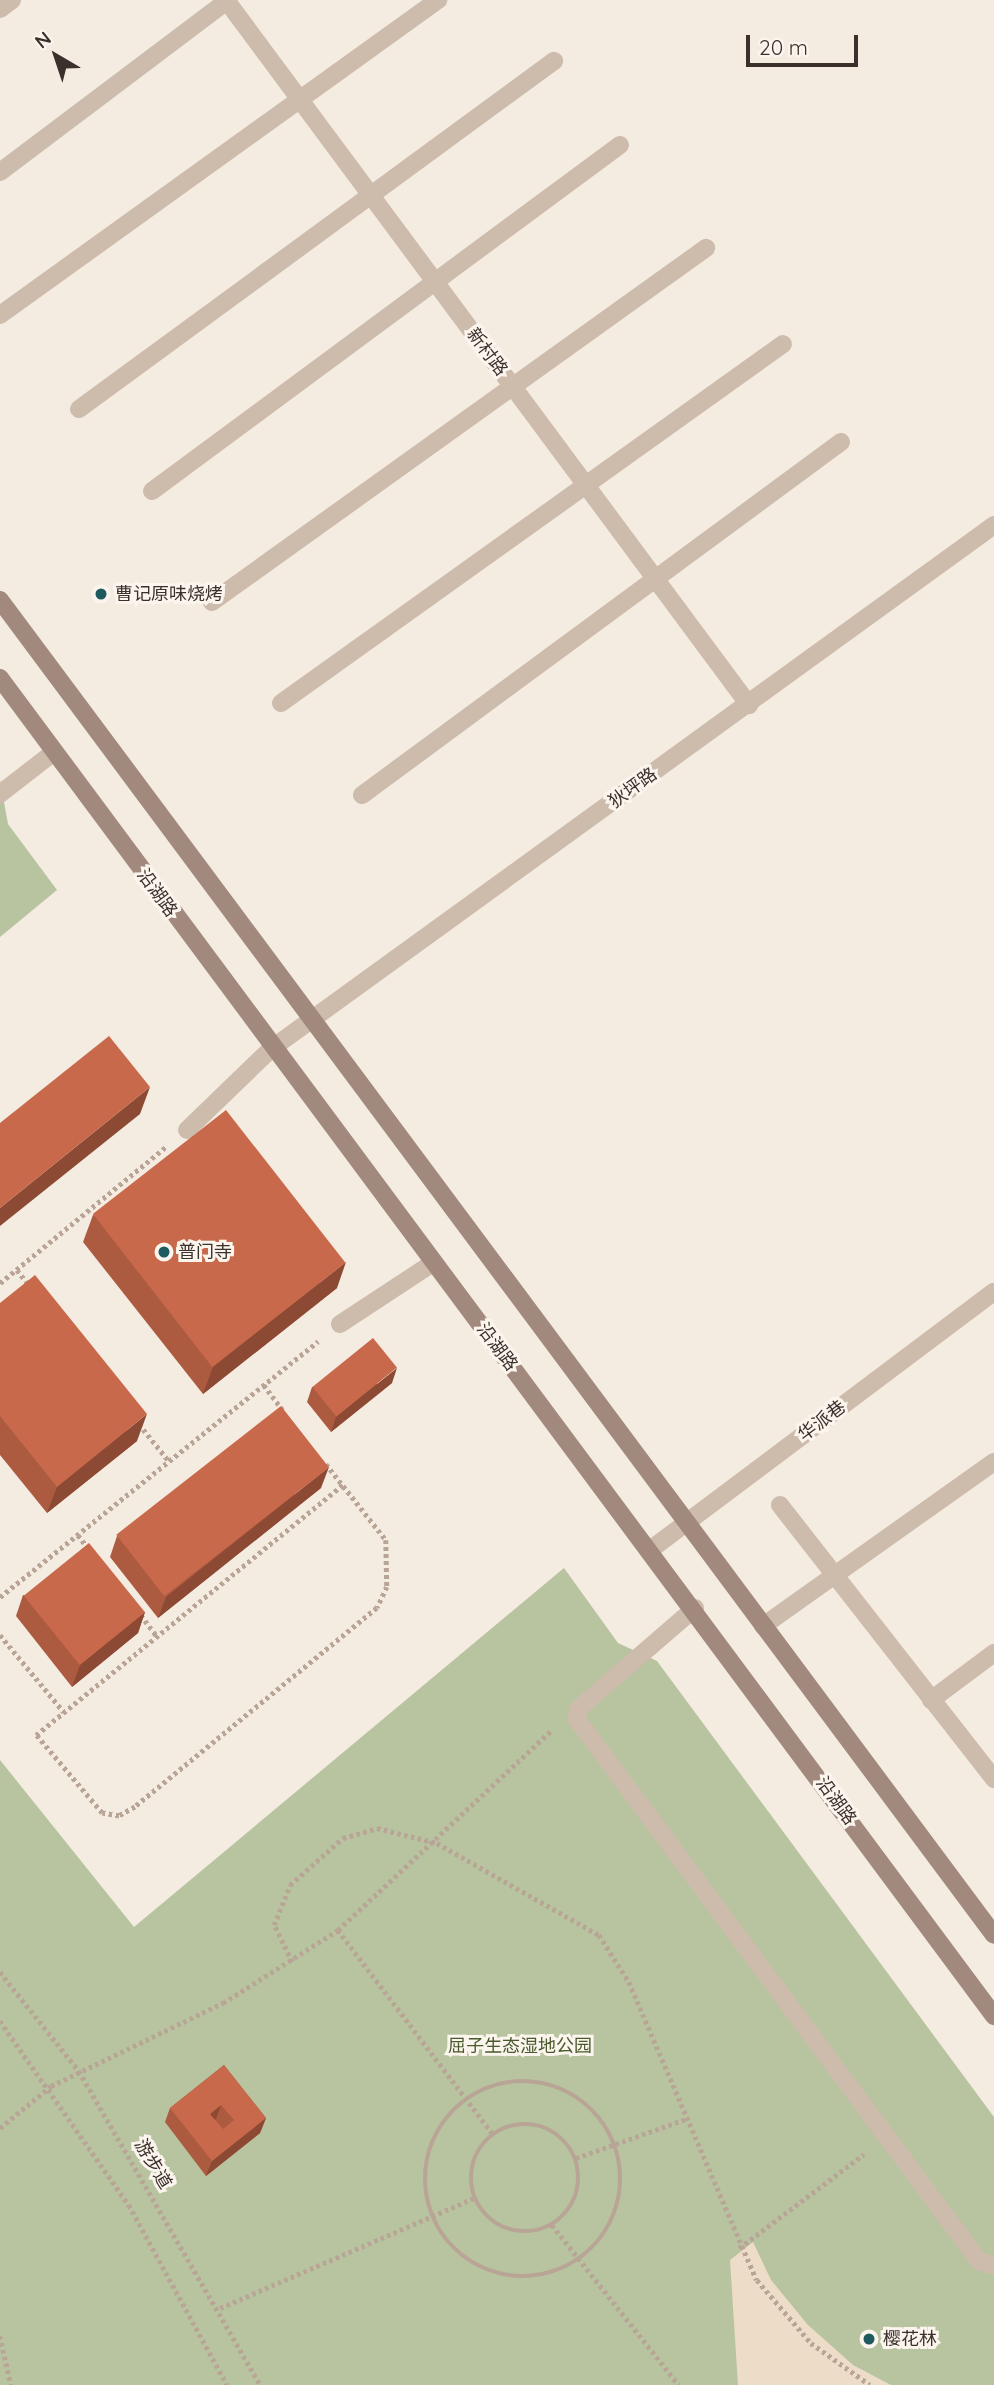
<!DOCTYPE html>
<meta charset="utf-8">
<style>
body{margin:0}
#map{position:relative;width:994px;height:2385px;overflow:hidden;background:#f4ebe1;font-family:Quicksand,"Noto Sans SC",sans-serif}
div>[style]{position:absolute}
.green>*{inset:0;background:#b8c4a0}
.plaza>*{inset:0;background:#ecdcc8}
.path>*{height:4.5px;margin-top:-2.25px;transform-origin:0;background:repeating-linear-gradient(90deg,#b9a596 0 3.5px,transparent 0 7px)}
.path>.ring{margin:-2.25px;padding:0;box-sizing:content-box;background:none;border:4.5px solid #b9a596;border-radius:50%}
.service>*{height:18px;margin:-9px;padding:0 9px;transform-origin:9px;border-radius:9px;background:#cdbbac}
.minor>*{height:18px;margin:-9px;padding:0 9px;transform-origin:9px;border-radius:9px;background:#cdbbac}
.tertiary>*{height:18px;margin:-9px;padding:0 9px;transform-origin:9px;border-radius:9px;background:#cdbbac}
.secondary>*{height:18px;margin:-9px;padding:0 9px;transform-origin:9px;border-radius:9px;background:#a18a7d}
.wall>*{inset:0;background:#ac5a40}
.shaded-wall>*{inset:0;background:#8c4a34}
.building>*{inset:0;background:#c8694b;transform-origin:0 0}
.dots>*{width:19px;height:19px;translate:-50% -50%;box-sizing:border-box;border:4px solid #fbf5ee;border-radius:50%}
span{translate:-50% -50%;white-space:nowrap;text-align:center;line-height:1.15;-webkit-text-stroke:6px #fbf5ee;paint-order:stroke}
.street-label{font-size:18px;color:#3b302b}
.poi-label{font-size:18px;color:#3b302b}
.left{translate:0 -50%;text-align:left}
.park-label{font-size:18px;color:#4a5a2e}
.north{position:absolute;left:21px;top:21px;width:70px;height:70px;-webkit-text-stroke:5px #fbf5ee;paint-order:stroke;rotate:321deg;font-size:19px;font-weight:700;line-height:28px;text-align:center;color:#3b302b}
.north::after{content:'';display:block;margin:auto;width:24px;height:32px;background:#3b302b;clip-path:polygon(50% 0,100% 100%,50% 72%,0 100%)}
.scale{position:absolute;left:746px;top:35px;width:112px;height:32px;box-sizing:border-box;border:4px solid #3b302b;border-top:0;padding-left:9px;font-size:21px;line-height:24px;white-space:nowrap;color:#3b302b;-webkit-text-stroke:5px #fbf5ee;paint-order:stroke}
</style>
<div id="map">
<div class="green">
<div style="clip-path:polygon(0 780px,8px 824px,57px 890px,0 937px)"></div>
<div style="clip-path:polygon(564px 1568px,618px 1643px,657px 1661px,994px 2117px,994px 2385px,0 2385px,0 1760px,134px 1927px)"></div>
</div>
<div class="plaza">
<div style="clip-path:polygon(753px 2242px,771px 2280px,808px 2325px,853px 2365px,891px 2385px,738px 2385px,730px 2260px)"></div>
</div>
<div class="path">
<div style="left:17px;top:1270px;width:19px;rotate:51deg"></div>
<div style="left:0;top:1283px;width:216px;rotate:-39.4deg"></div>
<div style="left:264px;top:1385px;width:31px;rotate:53deg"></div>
<div style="left:139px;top:1424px;width:48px;rotate:51deg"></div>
<div style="left:326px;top:1464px;width:97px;rotate:51.7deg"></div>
<div style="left:386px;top:1540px;width:47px;rotate:88.8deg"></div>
<div style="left:387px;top:1587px;width:23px;rotate:115deg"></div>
<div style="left:377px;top:1608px;width:313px;rotate:140.6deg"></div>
<div style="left:135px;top:1807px;width:18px;rotate:151deg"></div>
<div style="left:119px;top:1816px;width:17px;rotate:-170deg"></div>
<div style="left:102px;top:1813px;width:102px;rotate:-130.2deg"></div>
<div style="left:36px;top:1735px;width:396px;rotate:-39.2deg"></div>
<div style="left:78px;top:1535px;width:16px;rotate:52deg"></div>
<div style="left:0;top:1597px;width:408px;rotate:-38.8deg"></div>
<div style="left:141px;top:1615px;width:26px;rotate:53deg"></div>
<div style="left:0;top:1635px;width:100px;rotate:50.3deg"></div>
<div style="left:338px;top:1930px;width:256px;rotate:52.8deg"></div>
<div style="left:292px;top:1962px;width:41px;rotate:-115.9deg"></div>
<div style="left:274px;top:1925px;width:43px;rotate:-68.2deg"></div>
<div style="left:290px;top:1885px;width:71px;rotate:-41.6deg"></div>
<div style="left:343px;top:1838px;width:35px;rotate:-16deg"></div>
<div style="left:377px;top:1828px;width:62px;rotate:14deg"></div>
<div style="left:437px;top:1843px;width:186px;rotate:29.6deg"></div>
<div style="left:599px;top:1935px;width:56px;rotate:57.4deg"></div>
<div style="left:629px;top:1982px;width:324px;rotate:66.8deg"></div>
<div style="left:757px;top:2280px;width:83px;rotate:49.4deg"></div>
<div style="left:811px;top:2343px;width:72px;rotate:35.4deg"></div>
<div style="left:0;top:1972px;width:127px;rotate:51.4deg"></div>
<div style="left:79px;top:2071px;width:362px;rotate:60deg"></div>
<div style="left:0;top:2021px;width:225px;rotate:55deg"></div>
<div style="left:129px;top:2205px;width:205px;rotate:61.4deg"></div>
<div class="ring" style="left:425px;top:2081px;width:191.5px;height:191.5px"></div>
<div class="ring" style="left:471px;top:2124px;width:103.5px;height:103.5px"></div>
<div style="left:0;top:2128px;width:66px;rotate:-39.5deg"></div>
<div style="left:51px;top:2086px;width:191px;rotate:-25.8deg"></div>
<div style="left:223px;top:2003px;width:136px;rotate:-32.4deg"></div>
<div style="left:338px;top:1930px;width:291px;rotate:-43.1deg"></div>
<div style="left:576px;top:2158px;width:120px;rotate:-19.5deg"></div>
<div style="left:552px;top:2225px;width:204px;rotate:51.6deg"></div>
<div style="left:739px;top:2248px;width:156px;rotate:-36.9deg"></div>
<div style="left:220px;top:2308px;width:277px;rotate:-23.4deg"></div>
<div style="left:0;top:2336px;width:50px;rotate:77.3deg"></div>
</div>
<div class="service">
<div style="left:0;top:794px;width:68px;rotate:-37.9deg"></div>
<div style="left:187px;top:1130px;width:117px;rotate:-44deg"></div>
<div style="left:340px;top:1324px;width:111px;rotate:-33.3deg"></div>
<div style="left:650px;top:1550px;width:430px;rotate:-36.9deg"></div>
<div style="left:695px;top:1608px;width:153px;rotate:139.2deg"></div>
<div style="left:579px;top:1708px;width:10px;rotate:107deg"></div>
<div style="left:576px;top:1718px;width:676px;rotate:53.42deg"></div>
<div style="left:979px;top:2261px;width:16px;rotate:18deg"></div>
</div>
<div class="minor">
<div style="left:226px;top:0;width:878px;rotate:53.43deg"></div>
<div style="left:0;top:9px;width:15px;rotate:-37deg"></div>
<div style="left:0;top:172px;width:286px;rotate:-37deg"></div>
<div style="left:0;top:315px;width:540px;rotate:-35.72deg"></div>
<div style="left:79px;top:409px;width:589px;rotate:-36.23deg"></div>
<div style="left:152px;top:491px;width:582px;rotate:-36.48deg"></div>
<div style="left:212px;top:602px;width:608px;rotate:-35.63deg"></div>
<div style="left:281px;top:703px;width:617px;rotate:-35.57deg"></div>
<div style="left:362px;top:795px;width:595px;rotate:-36.39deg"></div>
<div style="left:780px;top:1505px;width:348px;rotate:52deg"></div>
<div style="left:763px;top:1626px;width:283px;rotate:-35.4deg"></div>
<div style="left:931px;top:1700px;width:79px;rotate:-36.7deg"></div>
</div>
<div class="tertiary">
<div style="left:271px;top:1049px;width:893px;rotate:-35.93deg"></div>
</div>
<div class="secondary">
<div style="left:0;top:600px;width:1664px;rotate:53.33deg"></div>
<div style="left:0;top:678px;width:1667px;rotate:53.39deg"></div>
</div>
<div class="wall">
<div style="clip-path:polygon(93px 1215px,337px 1288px,203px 1394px,83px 1242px)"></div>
<div style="clip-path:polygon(0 1303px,137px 1441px,47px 1513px,0 1455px)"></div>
<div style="clip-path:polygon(392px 1383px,331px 1432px,307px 1402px,312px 1387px)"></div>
<div style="clip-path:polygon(321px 1488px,158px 1618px,110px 1557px,117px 1536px)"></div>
<div style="clip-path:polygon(23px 1595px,145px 1612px,138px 1633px,72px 1687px,16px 1616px)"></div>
<div style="clip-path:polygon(224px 2065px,266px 2118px,260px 2133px,206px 2176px,165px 2122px,170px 2108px)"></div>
</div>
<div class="shaded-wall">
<div style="clip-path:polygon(150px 1087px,140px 1114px,0 1226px,0 1208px)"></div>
<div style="clip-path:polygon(346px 1262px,337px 1288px,203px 1394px,213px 1367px)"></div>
<div style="clip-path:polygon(397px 1368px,392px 1383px,331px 1432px,336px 1417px)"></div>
<div style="clip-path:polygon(147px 1414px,137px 1441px,47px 1513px,57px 1487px)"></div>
<div style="clip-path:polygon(329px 1467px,321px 1488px,158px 1618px,166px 1597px)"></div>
<div style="clip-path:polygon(145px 1612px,138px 1633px,72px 1687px,80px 1665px)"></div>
<div style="clip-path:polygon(221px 2105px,216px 2119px,204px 2129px,210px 2114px)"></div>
<div style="clip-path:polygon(266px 2118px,260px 2133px,206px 2176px,212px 2161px)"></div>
</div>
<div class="building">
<div style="clip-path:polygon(109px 1036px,150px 1087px,0 1208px,0 1123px)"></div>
<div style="left:226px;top:1110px;width:194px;height:169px;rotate:52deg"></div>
<div style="clip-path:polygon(35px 1275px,147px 1414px,57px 1487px,0 1416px,0 1303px)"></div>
<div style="left:373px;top:1338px;width:38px;height:78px;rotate:51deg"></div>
<div style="left:281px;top:1406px;width:78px;height:209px;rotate:52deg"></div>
<div style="left:89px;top:1543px;width:89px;height:84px;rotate:51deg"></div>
<div style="clip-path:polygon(evenodd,224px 2065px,266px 2118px,212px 2161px,170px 2108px,224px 2065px,221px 2105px,234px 2120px,223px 2129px,210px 2114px,221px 2105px)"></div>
</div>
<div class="dots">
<div style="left:101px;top:594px;background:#1f5a5e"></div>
<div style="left:164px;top:1252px;background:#1f5a5e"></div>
<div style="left:869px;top:2339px;background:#1f5a5e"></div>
</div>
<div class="street-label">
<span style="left:487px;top:352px;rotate:53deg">新村路</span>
<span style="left:633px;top:788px;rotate:-36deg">狄坪路</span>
<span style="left:157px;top:893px;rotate:54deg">沿湖路</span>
<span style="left:497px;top:1347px;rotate:53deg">沿湖路</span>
<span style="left:822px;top:1421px;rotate:-37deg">华派巷</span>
<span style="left:836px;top:1801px;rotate:54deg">沿湖路</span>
<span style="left:153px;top:2164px;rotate:59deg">游步道</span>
</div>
<div class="poi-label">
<span class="left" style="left:115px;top:594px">曹记原味烧烤</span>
<span class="left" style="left:178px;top:1252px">普门寺</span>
<span class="left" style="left:883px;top:2339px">樱花林</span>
</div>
<div class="park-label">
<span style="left:520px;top:2046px">屈子生态湿地公园</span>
</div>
<div class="north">N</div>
<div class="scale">20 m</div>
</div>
